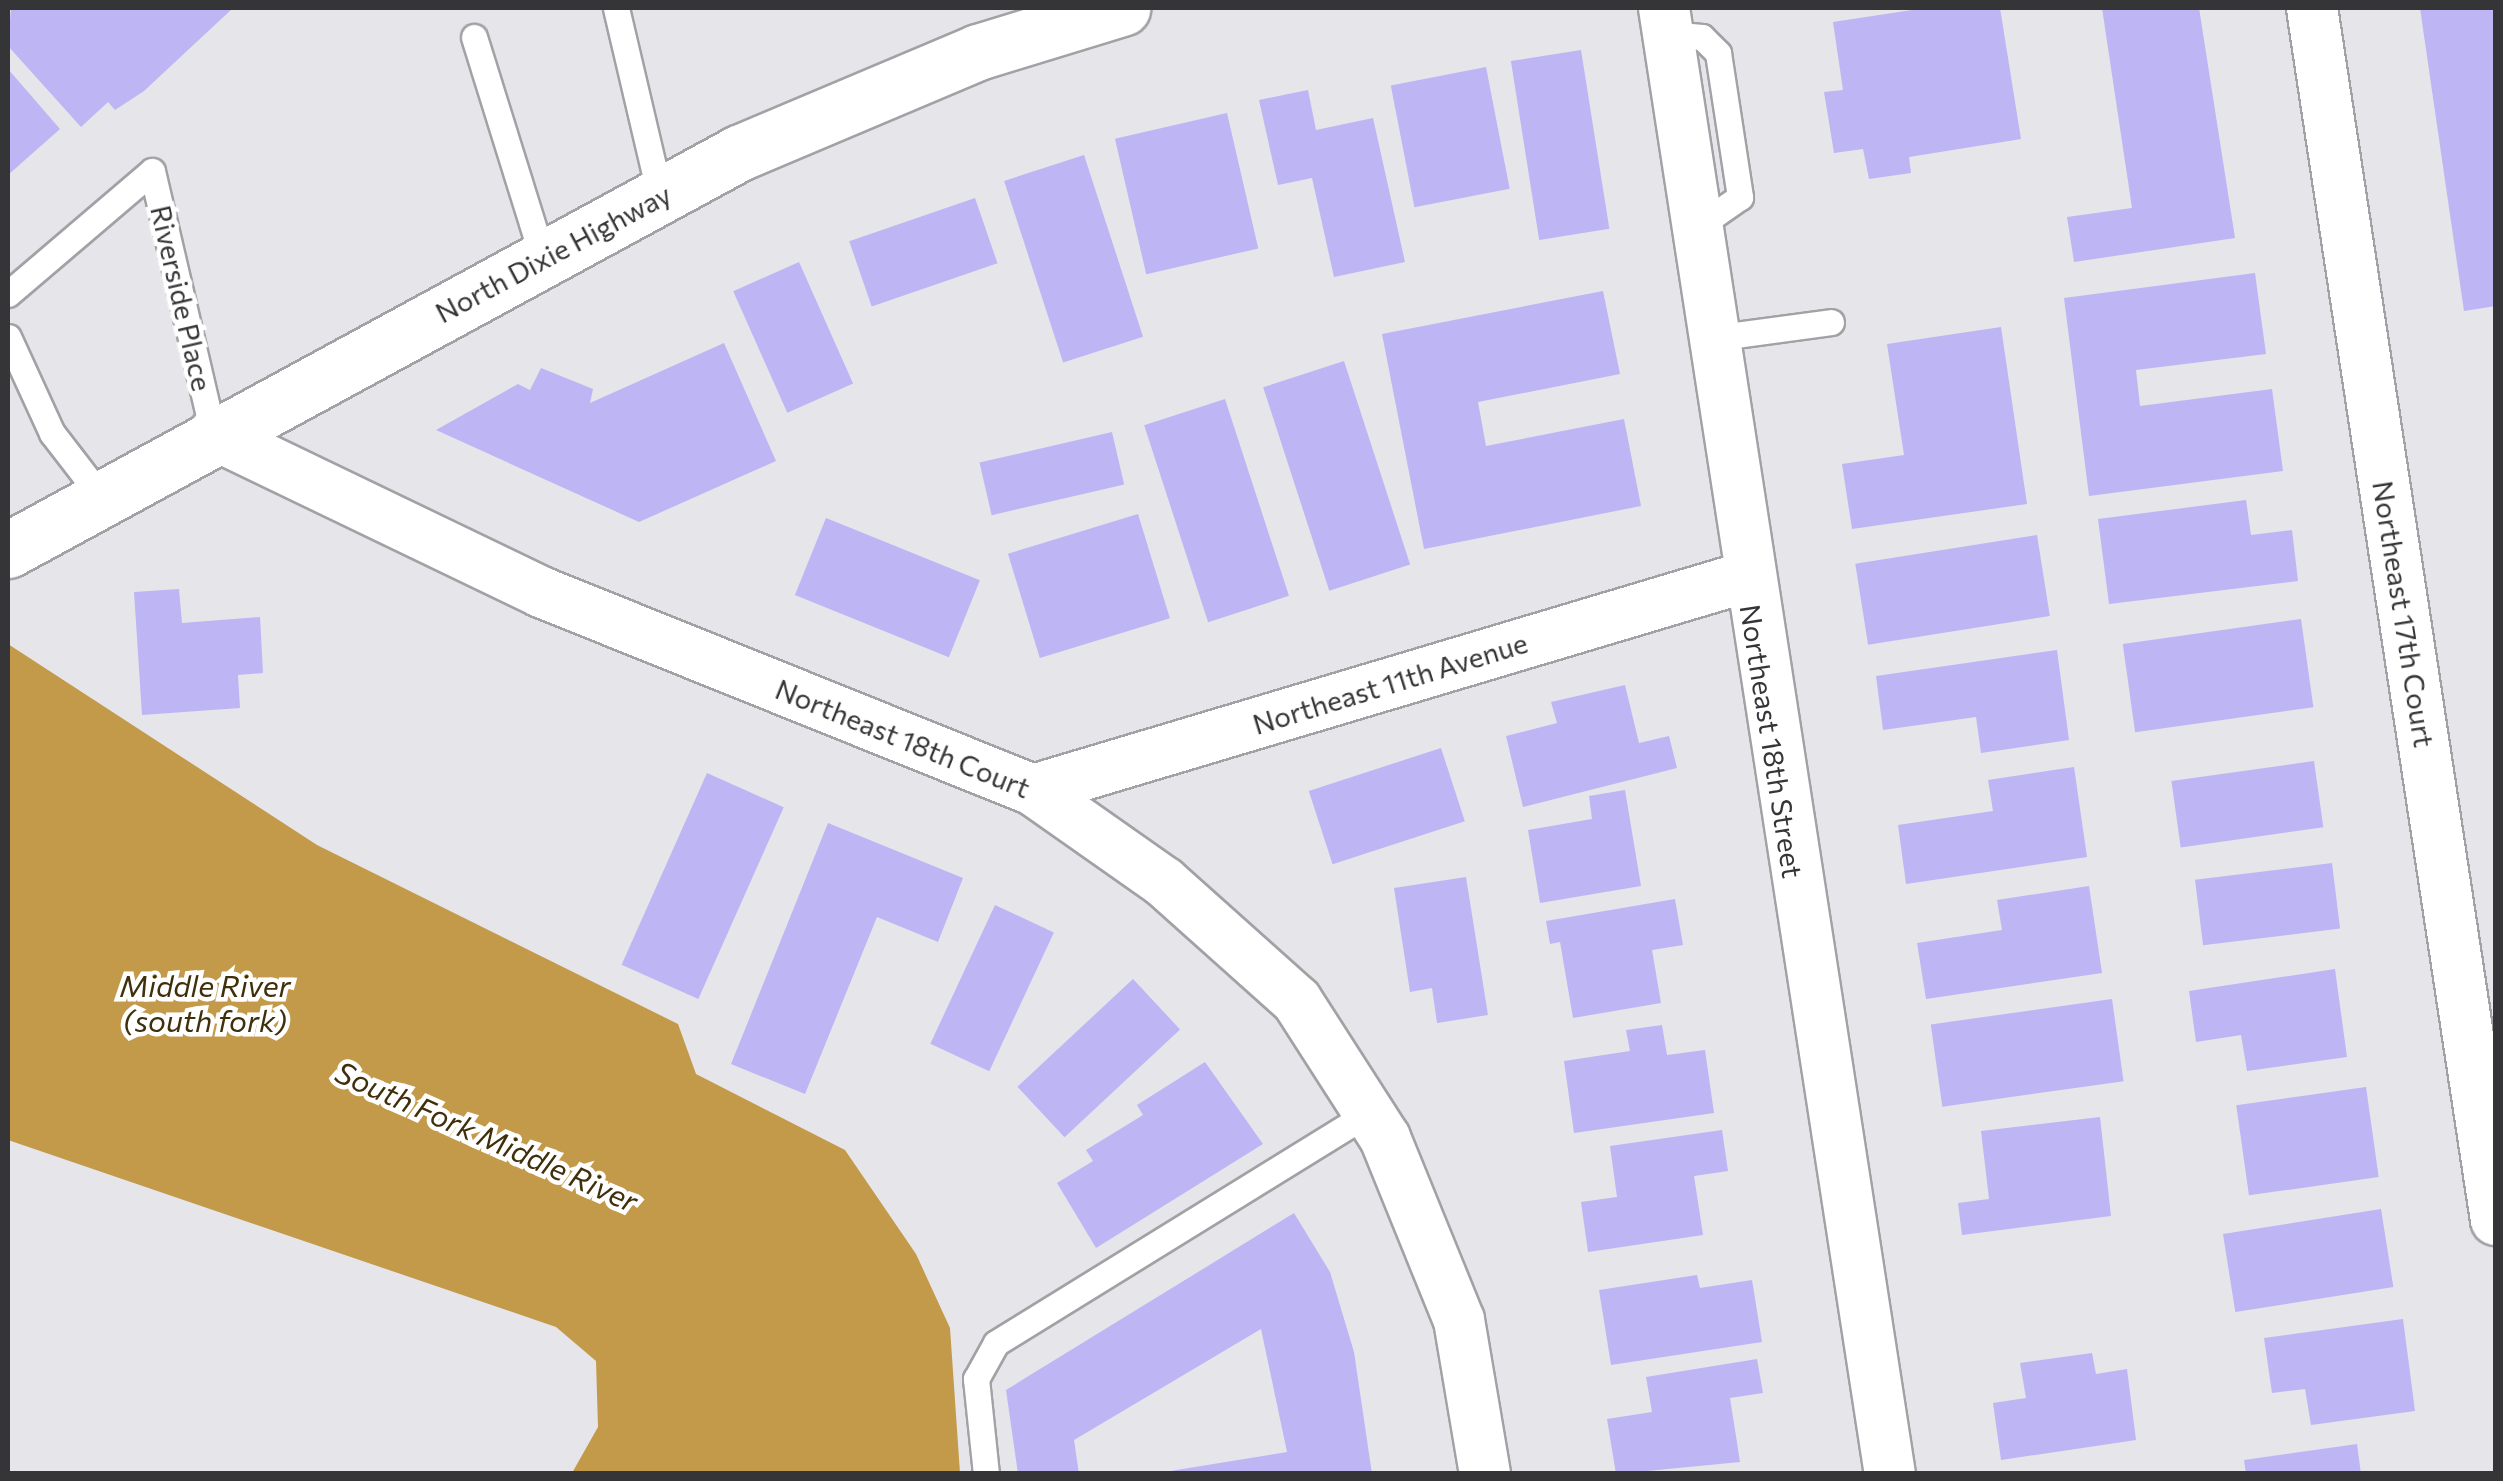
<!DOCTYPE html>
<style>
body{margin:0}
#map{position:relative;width:2503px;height:1481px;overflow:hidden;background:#e5e5ea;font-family:Commissioner,sans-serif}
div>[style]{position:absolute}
.water>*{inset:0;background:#c39a49}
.building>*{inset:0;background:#beb5f4;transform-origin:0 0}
.roads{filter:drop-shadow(2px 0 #a1a1a6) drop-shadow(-2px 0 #a1a1a6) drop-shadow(0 2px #a1a1a6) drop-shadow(0 -2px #a1a1a6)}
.service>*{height:25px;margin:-12.5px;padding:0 12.5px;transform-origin:12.5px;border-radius:12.5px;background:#fff}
.minor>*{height:50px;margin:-25px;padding:0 25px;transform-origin:25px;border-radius:25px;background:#fff}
.tertiary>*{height:55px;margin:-27.5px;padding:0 27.5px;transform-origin:27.5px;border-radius:27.5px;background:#fff}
span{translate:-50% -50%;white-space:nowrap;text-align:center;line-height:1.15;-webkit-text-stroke:9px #fff;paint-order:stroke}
.street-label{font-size:28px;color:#353537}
.water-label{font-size:30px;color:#402f0b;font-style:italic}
.frame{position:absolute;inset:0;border:10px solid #353537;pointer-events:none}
</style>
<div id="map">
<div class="water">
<div style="clip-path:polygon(8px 644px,317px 845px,678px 1024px,696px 1074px,845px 1150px,916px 1254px,950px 1328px,960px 1473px,572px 1473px,598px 1427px,596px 1361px,556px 1327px,8px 1140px)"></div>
</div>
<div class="building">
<div style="clip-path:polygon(233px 8px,144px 91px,115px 110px,108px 102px,81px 127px,8px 46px,11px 8px)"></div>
<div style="clip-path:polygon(1925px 8px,2000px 8px,2021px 139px,1909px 157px,1911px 173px,1869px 179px,1863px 149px,1834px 153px,1824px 92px,1843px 90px,1833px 22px)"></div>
<div style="clip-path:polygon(2102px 8px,2199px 8px,2235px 238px,2074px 262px,2067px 217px,2132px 208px)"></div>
<div style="clip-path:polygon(2420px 8px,2496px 8px,2496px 306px,2464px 311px)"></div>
<div style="left:1581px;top:50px;width:181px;height:71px;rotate:81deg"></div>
<div style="left:1486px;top:67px;width:124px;height:97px;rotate:79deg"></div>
<div style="clip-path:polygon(8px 69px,60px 129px,8px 175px)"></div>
<div style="clip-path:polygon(1308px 90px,1316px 130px,1373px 118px,1405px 262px,1334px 277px,1312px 178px,1278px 185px,1259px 100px)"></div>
<div style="left:1227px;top:113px;width:139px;height:115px;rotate:77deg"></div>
<div style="left:1084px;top:155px;width:191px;height:84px;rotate:72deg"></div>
<div style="left:975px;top:198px;width:69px;height:133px;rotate:71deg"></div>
<div style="left:799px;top:262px;width:133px;height:72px;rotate:66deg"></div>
<div style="clip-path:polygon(2255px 273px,2266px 354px,2136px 370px,2140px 406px,2272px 389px,2283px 471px,2089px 496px,2064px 298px)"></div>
<div style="clip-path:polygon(1603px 291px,1620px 374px,1478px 402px,1486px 446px,1624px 419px,1641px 506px,1424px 549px,1382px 334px)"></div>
<div style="clip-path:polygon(2001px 327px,2027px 504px,1852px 529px,1842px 464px,1904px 455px,1887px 344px)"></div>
<div style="clip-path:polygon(724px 343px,776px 461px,639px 522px,436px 430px,518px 384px,530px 390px,541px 368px,593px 389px,590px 403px)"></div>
<div style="left:1344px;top:361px;width:214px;height:85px;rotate:72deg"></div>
<div style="left:1225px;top:399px;width:207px;height:85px;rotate:72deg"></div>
<div style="left:1112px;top:432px;width:54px;height:136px;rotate:77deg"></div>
<div style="clip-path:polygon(2246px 500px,2251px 535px,2292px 530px,2298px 581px,2109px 604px,2098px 519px)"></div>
<div style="left:1138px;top:514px;width:109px;height:136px;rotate:73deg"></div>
<div style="left:826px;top:518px;width:166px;height:83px;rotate:22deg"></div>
<div style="left:2037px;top:535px;width:82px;height:184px;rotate:81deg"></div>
<div style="clip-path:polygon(179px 589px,182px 623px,260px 617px,263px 673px,238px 675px,240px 708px,142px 715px,134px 592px)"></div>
<div style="left:2301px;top:619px;width:89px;height:180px;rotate:82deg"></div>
<div style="clip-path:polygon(2057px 650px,2069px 740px,1981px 753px,1976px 717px,1883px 730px,1876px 676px)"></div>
<div style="clip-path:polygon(1625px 685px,1639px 743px,1669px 736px,1677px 768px,1523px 807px,1506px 736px,1557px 723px,1551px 702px)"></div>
<div style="left:1441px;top:748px;width:77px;height:139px;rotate:72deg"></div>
<div style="left:2314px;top:761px;width:67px;height:144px;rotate:82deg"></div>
<div style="clip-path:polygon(2074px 767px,2087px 857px,1906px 884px,1898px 825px,1993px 811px,1988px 780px)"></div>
<div style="left:707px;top:773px;width:84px;height:210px;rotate:24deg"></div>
<div style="clip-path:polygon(1625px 790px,1641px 886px,1540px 903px,1528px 830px,1592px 819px,1589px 796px)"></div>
<div style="clip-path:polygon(828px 823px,963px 878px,938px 942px,877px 917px,805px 1094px,731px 1064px)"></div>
<div style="left:2332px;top:863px;width:66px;height:138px;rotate:83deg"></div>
<div style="clip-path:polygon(1466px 877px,1488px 1015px,1437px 1023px,1432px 988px,1410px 992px,1394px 888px)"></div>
<div style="clip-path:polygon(2089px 886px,2102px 973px,1926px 999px,1917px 943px,2002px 930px,1997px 900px)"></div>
<div style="clip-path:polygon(1675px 899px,1683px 945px,1652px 950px,1661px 1003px,1573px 1018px,1560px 942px,1550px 944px,1546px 921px)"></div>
<div style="left:995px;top:905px;width:65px;height:153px;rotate:25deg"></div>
<div style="clip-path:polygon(2335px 969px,2347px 1057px,2247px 1071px,2241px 1035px,2196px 1042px,2189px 991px)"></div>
<div style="left:1133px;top:979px;width:69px;height:158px;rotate:47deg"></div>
<div style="left:2112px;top:999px;width:83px;height:183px;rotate:82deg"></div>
<div style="clip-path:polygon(1662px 1025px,1667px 1055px,1705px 1050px,1714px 1113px,1574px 1133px,1564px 1061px,1630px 1051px,1626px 1030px)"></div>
<div style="clip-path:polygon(1205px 1062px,1263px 1144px,1096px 1248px,1057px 1183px,1093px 1161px,1086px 1150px,1143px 1115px,1137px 1105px)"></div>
<div style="left:2366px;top:1087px;width:91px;height:131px;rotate:82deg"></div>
<div style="clip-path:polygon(2100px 1117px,2111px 1216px,1962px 1235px,1958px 1203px,1989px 1199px,1981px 1131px)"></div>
<div style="clip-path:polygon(1722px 1130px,1728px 1171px,1694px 1176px,1703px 1235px,1588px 1252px,1581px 1202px,1617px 1197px,1610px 1146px)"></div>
<div style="left:2381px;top:1209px;width:79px;height:160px;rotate:81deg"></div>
<div style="clip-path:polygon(1294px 1213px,1330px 1272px,1354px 1352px,1372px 1474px,1152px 1474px,1287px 1452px,1261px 1329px,1074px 1440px,1079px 1474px,1018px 1474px,1006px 1390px)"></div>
<div style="clip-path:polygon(1697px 1275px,1700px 1288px,1752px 1280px,1762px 1342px,1611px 1365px,1599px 1290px)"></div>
<div style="clip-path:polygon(2403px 1319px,2415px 1411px,2311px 1425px,2305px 1389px,2272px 1393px,2264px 1338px)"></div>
<div style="clip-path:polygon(2092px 1353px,2096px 1374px,2127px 1369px,2136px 1440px,2001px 1460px,1993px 1403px,2026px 1398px,2020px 1363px)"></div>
<div style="clip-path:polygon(1757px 1359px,1763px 1393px,1730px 1398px,1740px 1462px,1616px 1474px,1607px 1419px,1652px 1412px,1646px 1377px)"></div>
<div style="clip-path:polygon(2357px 1444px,2361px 1474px,2246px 1474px,2244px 1460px)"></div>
</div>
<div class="roads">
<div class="service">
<div style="left:616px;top:8px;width:193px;rotate:76.8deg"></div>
<div style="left:1668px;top:34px;width:34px;rotate:5deg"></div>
<div style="left:1702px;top:37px;width:23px;rotate:45deg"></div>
<div style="left:1718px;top:53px;width:146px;rotate:81.3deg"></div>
<div style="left:1740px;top:197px;width:52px;rotate:145.1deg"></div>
<div style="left:474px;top:37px;width:232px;rotate:72.7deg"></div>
<div style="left:8px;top:294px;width:189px;rotate:-40.5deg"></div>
<div style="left:152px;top:171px;width:270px;rotate:76.9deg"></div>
<div style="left:8px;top:337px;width:106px;rotate:65.4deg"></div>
<div style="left:52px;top:433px;width:82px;rotate:52.4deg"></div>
<div style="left:1713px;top:338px;width:119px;rotate:-7.7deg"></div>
<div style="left:986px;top:1474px;width:96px;rotate:-96deg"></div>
<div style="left:976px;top:1379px;width:41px;rotate:-60.9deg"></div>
<div style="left:996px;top:1343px;width:438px;rotate:-31.7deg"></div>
</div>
<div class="minor">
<div style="left:1664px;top:8px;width:1483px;rotate:81.24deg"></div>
<div style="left:2312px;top:8px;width:1226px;rotate:81.37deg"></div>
<div style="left:213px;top:434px;width:364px;rotate:25.7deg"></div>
<div style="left:541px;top:592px;width:530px;rotate:21.92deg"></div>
<div style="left:1033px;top:790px;width:160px;rotate:35.1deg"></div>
<div style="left:1164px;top:882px;width:178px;rotate:41.8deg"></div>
<div style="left:1297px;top:1001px;width:163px;rotate:57.3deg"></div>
<div style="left:1385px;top:1138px;width:196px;rotate:67.9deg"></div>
<div style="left:1459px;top:1320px;width:156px;rotate:80.4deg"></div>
<div style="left:1033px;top:790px;width:744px;rotate:-16.63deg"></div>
</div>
<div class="tertiary">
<div style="left:8px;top:550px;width:832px;rotate:-28.51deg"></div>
<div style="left:739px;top:153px;width:259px;rotate:-22.9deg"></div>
<div style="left:978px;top:52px;width:151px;rotate:-17deg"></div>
</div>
</div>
<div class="street-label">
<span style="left:553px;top:253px;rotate:-28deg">North Dixie Highway</span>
<span style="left:182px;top:298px;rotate:77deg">Riverside Place</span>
<span style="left:2404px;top:614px;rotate:81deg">Northeast 17th Court</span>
<span style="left:1390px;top:683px;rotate:-17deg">Northeast 11th Avenue</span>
<span style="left:903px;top:738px;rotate:22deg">Northeast 18th Court</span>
<span style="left:1772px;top:741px;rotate:81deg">Northeast 18th Street</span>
</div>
<div class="water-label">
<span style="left:205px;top:1002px">Middle River<br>(south fork)</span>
<span style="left:487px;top:1136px;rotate:24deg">South Fork Middle River</span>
</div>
<div class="frame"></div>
</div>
